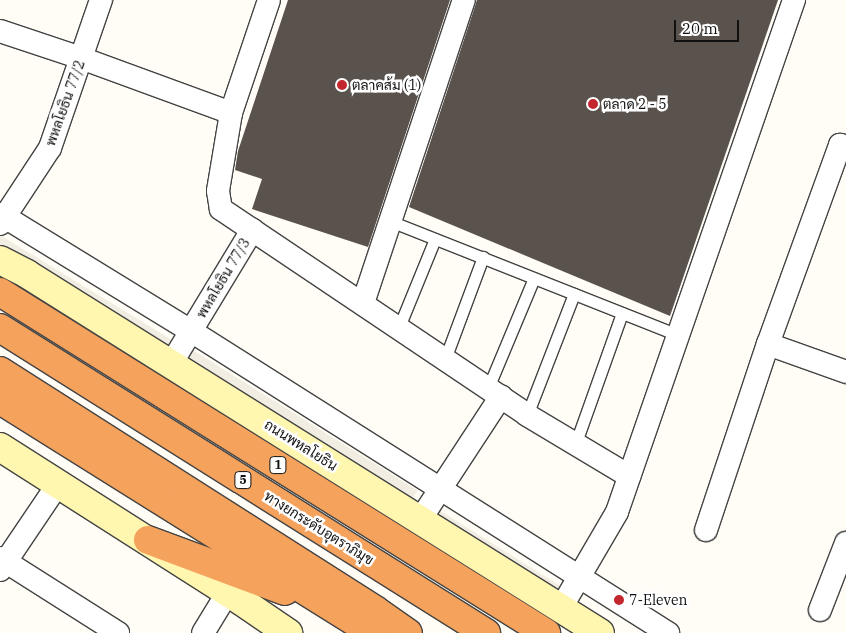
<!DOCTYPE html>
<meta charset="utf-8">
<style>
body{margin:0}
#map{position:relative;width:846px;height:633px;overflow:hidden;background:#fffdf5;font-family:"IBM Plex Serif",Sarabun,serif}
div>[style]{position:absolute}
.plaza>*{inset:0;background:#f1ede2;transform-origin:0 0}
.building>*{inset:0;background:#5a524d}
.roads{filter:drop-shadow(1px 0 #444) drop-shadow(-1px 0 #444) drop-shadow(0 1px #444) drop-shadow(0 -1px #444)}
.lane>*{height:11px;margin:-5.5px;padding:0 5.5px;transform-origin:5.5px;border-radius:5.5px;background:#fff}
.street>*{height:22px;margin:-11px;padding:0 11px;transform-origin:11px;border-radius:11px;background:#fff}
.secondary>*{height:28px;margin:-14px;padding:0 14px;transform-origin:14px;border-radius:14px;background:#fff6b0}
.highway>*{height:28px;margin:-14px;padding:0 14px;transform-origin:14px;border-radius:14px;background:#f5a25d}
.dots>*{width:14px;height:14px;translate:-50% -50%;box-sizing:border-box;border:2px solid #fff;border-radius:50%}
span{translate:-50% -50%;white-space:nowrap;text-align:center;line-height:1.15;-webkit-text-stroke:5px #fff;paint-order:stroke}
.shield-label span{padding:1px 4px;background:#fff;border:1px solid;border-radius:4px;-webkit-text-stroke-width:0}
.shield-label{font-size:12px;color:#111;font-weight:700}
.poi-label{font-size:14px;color:#111}
.left{translate:0 -50%;text-align:left}
.street-label{font-size:14px;color:#111}
.scale{position:absolute;left:674px;top:20px;width:65px;height:22px;box-sizing:border-box;border:2px solid #111;border-top:0;padding-left:6px;font-size:15px;line-height:18px;white-space:nowrap;color:#111;-webkit-text-stroke:4px #fff;paint-order:stroke}
</style>
<div id="map">
<div class="plaza">
<div style="clip-path:polygon(0 235px,177px 343px,168px 357px,0 252px)"></div>
<div style="left:191px;top:349px;width:267px;height:15px;rotate:32deg"></div>
<div style="left:431px;top:505px;width:156px;height:11px;rotate:32deg"></div>
</div>
<div class="building">
<div style="clip-path:polygon(288px 0,450px 0,368px 247px,252px 209px,262px 179px,235px 170px,238px 151px)"></div>
<div style="clip-path:polygon(477px 0,778px 0,670px 316px,409px 207px)"></div>
</div>
<div class="roads">
<div class="lane">
<div style="left:390px;top:221px;width:310px;rotate:21.6deg"></div>
<div style="left:399px;top:327px;width:95px;rotate:-67.8deg"></div>
<div style="left:445px;top:359px;width:109px;rotate:-69.6deg"></div>
<div style="left:488px;top:388px;width:119px;rotate:-67.3deg"></div>
<div style="left:527px;top:415px;width:130px;rotate:-68.8deg"></div>
<div style="left:575px;top:445px;width:140px;rotate:-70.4deg"></div>
</div>
<div class="street">
<div style="left:269px;top:0;width:119px;rotate:108.6deg"></div>
<div style="left:231px;top:113px;width:79px;rotate:99.5deg"></div>
<div style="left:218px;top:191px;width:18px;rotate:81deg"></div>
<div style="left:221px;top:209px;width:369px;rotate:33.9deg"></div>
<div style="left:527px;top:415px;width:119px;rotate:30.9deg"></div>
<div style="left:0;top:31px;width:85px;rotate:18.4deg"></div>
<div style="left:81px;top:58px;width:160px;rotate:20.1deg"></div>
<div style="left:0;top:214px;width:224px;rotate:31.5deg"></div>
<div style="left:191px;top:331px;width:565px;rotate:32.34deg"></div>
<div style="left:0;top:224px;width:91px;rotate:-56.7deg"></div>
<div style="left:50px;top:148px;width:157px;rotate:-71deg"></div>
<div style="left:363px;top:303px;width:319px;rotate:-71.6deg"></div>
<div style="left:768px;top:344px;width:83px;rotate:19.7deg"></div>
<div style="left:171px;top:364px;width:157px;rotate:-58.8deg"></div>
<div style="left:420px;top:520px;width:148px;rotate:-56.8deg"></div>
<div style="left:706px;top:530px;width:196px;rotate:-71.6deg"></div>
<div style="left:768px;top:344px;width:212px;rotate:-70.1deg"></div>
<div style="left:840px;top:145px;width:7px;rotate:27deg"></div>
<div style="left:0;top:558px;width:140px;rotate:32.4deg"></div>
<div style="left:0;top:570px;width:104px;rotate:-56deg"></div>
<div style="left:561px;top:608px;width:111px;rotate:-59.7deg"></div>
<div style="left:617px;top:512px;width:542px;rotate:-70.93deg"></div>
<div style="left:820px;top:610px;width:72px;rotate:-68.8deg"></div>
<div style="left:203px;top:633px;width:48px;rotate:-58.6deg"></div>
</div>
<div class="secondary">
<div style="left:0;top:260px;width:30px;rotate:27deg"></div>
<div style="left:27px;top:274px;width:676px;rotate:32.07deg"></div>
<div style="left:0;top:447px;width:270px;rotate:32.5deg"></div>
<div style="left:228px;top:592px;width:73px;rotate:34.3deg"></div>
</div>
<div class="highway">
<div style="left:0;top:292px;width:644px;rotate:31.99deg"></div>
<div style="left:0;top:328px;width:574px;rotate:32.11deg"></div>
<div style="left:0;top:371px;width:445px;rotate:32.5deg"></div>
<div style="left:375px;top:610px;width:40px;rotate:34.9deg"></div>
<div style="left:0;top:400px;width:440px;rotate:32deg"></div>
<div style="left:148px;top:540px;width:146px;rotate:20.4deg"></div>
</div>
</div>
<div class="dots">
<div style="left:342px;top:85px;background:#c4262e"></div>
<div style="left:593px;top:104px;background:#c4262e"></div>
<div style="left:619px;top:600px;background:#c4262e"></div>
</div>
<div class="shield-label">
<span style="left:278px;top:465px">1</span>
<span style="left:243px;top:480px">5</span>
</div>
<div class="poi-label">
<span class="left" style="left:352px;top:85px">ตลาคส้ม (1)</span>
<span class="left" style="left:603px;top:104px">ตลาด 2 - 5</span>
<span class="left" style="left:629px;top:600px">7-Eleven</span>
</div>
<div class="street-label">
<span style="left:65px;top:103px;rotate:-70deg">พหลโยธิน 77/2</span>
<span style="left:223px;top:278px;rotate:-59deg">พหลโยธิน 77/3</span>
<span style="left:301px;top:445px;rotate:32deg">ถนนพหลโยธิน</span>
<span style="left:319px;top:528px;rotate:32deg">ทางยกระดับอุตราภิมุข</span>
</div>
<div class="scale">20 m</div>
</div>
